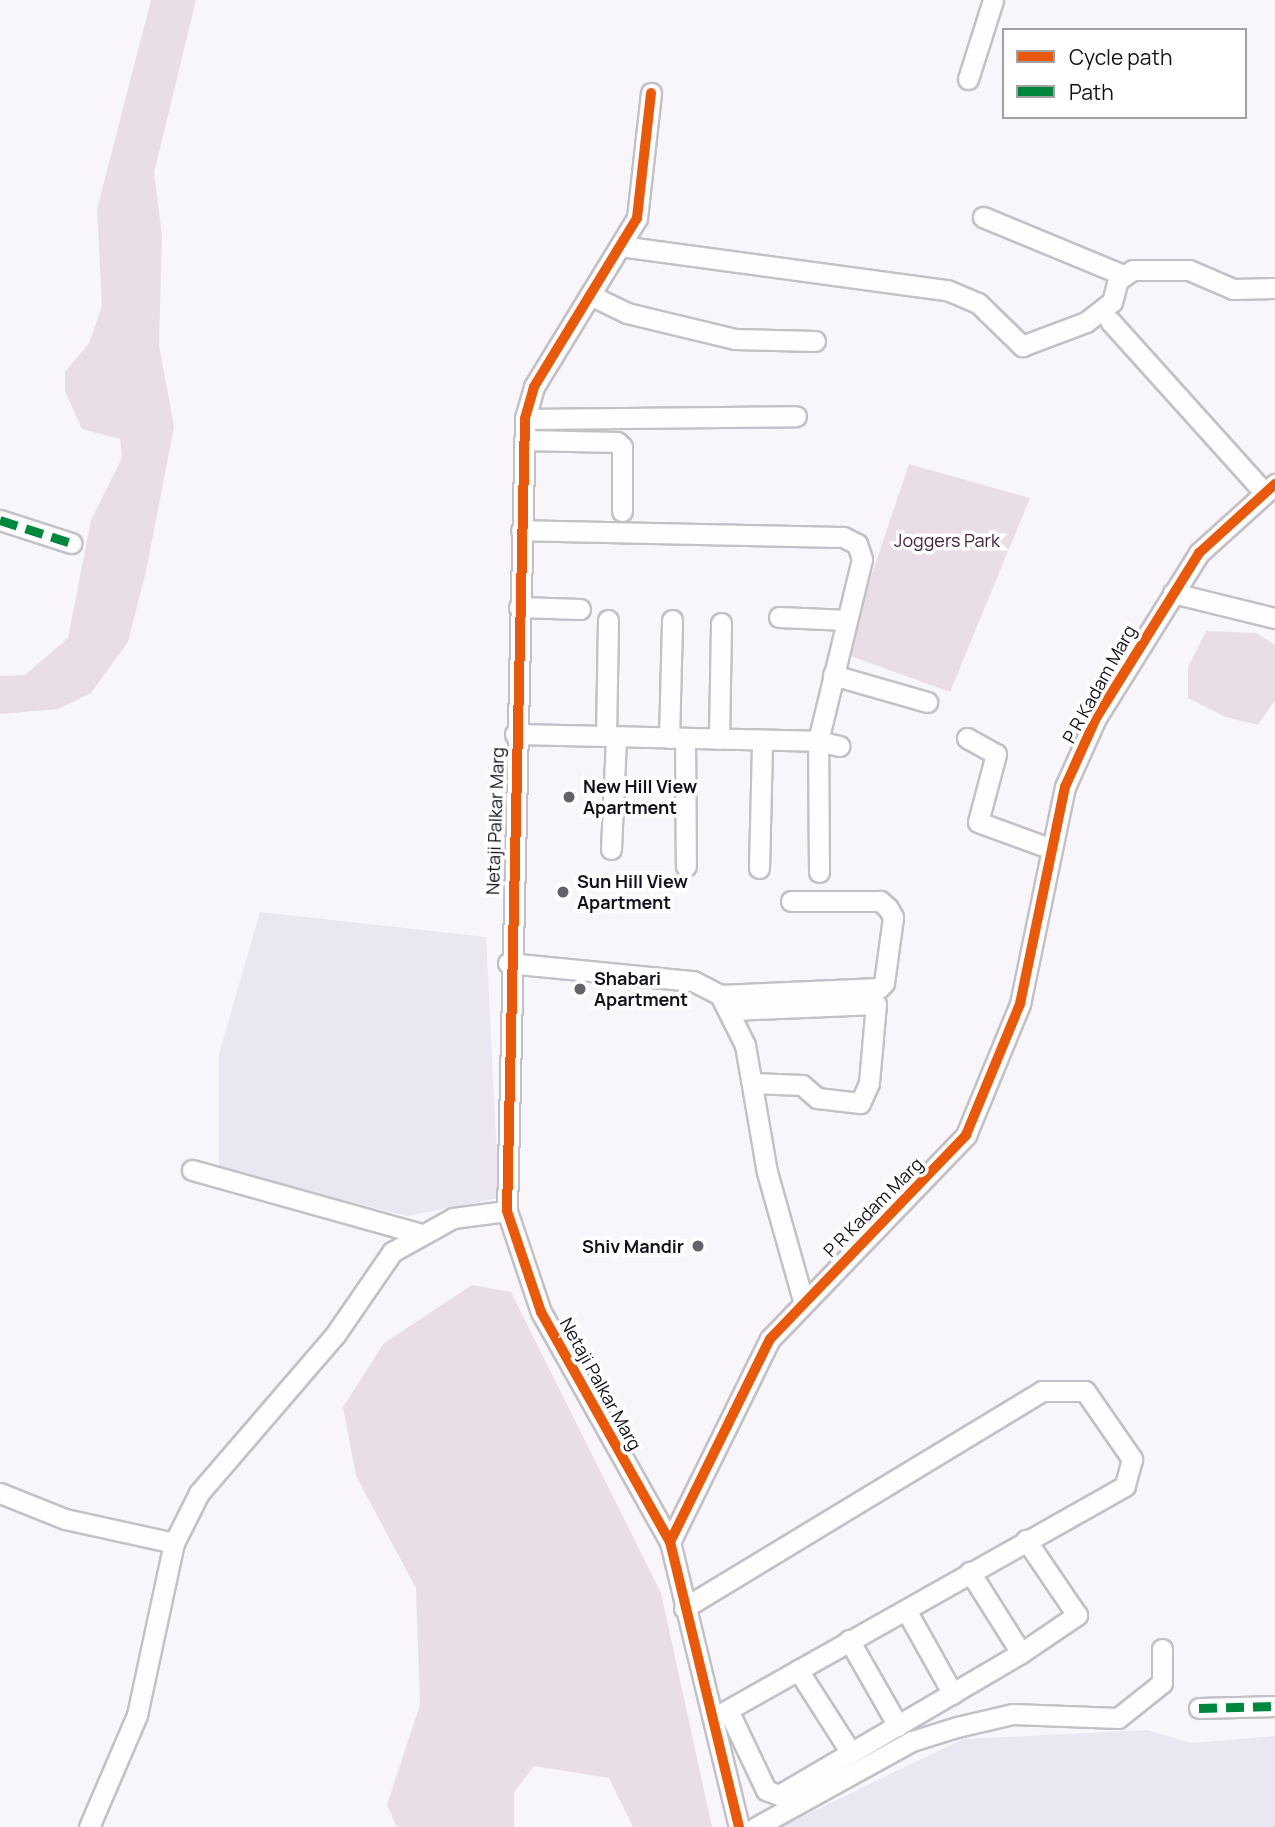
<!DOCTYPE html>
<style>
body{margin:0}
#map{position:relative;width:1275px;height:1827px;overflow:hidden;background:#f8f6fa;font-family:Manrope,sans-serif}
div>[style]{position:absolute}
.built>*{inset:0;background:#ebe7f2}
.green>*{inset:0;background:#eadee6}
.roads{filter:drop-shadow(2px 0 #c3c0c7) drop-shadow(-2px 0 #c3c0c7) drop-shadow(0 2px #c3c0c7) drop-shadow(0 -2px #c3c0c7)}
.street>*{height:19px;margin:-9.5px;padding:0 9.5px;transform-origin:9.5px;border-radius:9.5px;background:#fefefe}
.quiet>*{height:9px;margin-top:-4.5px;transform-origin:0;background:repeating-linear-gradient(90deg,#00873e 0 18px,transparent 0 27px)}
.cycleway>*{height:10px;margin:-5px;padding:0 5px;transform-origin:5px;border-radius:5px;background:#e8590c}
.dots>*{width:19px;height:19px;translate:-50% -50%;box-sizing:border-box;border:4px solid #fff;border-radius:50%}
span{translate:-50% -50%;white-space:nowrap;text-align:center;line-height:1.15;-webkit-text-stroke:7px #fff;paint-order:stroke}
.park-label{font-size:18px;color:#48203a}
.street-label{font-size:18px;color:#15111c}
.poi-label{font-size:18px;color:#15111c;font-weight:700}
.left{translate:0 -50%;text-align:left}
.right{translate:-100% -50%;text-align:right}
.legend{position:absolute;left:1002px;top:28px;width:245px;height:91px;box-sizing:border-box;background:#fff;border:2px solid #a1a0a4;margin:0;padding:9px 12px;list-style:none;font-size:21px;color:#15111c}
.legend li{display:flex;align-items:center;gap:14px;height:35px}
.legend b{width:35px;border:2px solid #a1a0a4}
</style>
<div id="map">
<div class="built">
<div style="clip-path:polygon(260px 912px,486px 937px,499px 1198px,407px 1216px,219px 1169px,219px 1054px)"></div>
<div style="clip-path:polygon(1148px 1730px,1191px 1743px,1275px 1736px,1275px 1827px,781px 1827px,963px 1739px)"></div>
</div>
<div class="green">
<div style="clip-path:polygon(151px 0,196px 0,154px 173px,162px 235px,159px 345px,174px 427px,146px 571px,128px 642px,91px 693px,58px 709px,0 714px,0 676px,25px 675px,68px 638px,91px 520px,122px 458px,120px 439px,82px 429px,65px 391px,65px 372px,89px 343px,102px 306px,97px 209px)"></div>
<div style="clip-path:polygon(909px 464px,1030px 498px,950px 692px,845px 654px)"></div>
<div style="clip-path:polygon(1206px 631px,1256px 633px,1275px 645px,1275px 700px,1258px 725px,1225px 717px,1188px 698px,1188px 667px)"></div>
<div style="clip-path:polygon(472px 1285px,511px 1292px,661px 1593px,712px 1827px,633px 1827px,609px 1778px,534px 1766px,514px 1792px,514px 1827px,397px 1827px,387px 1805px,420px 1705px,416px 1588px,356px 1476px,343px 1407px,384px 1343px)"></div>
</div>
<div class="roads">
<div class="street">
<div style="left:968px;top:79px;width:83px;rotate:-72.4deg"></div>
<div style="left:651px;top:93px;width:126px;rotate:96.4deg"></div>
<div style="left:637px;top:218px;width:198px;rotate:121.4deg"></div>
<div style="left:534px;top:387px;width:33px;rotate:106deg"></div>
<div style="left:525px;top:419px;width:792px;rotate:91.3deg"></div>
<div style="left:507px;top:1211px;width:107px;rotate:71.4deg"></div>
<div style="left:541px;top:1312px;width:264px;rotate:60.7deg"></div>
<div style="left:983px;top:217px;width:152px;rotate:22.5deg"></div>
<div style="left:620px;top:246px;width:330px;rotate:7.7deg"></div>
<div style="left:947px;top:290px;width:34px;rotate:23deg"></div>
<div style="left:978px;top:303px;width:62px;rotate:44.3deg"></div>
<div style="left:1022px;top:346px;width:68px;rotate:-20.6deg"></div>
<div style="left:1086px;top:322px;width:33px;rotate:-38deg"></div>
<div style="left:1112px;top:302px;width:23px;rotate:-75deg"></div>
<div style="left:1118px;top:280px;width:18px;rotate:-34deg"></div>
<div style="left:1133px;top:270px;width:56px"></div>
<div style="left:1189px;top:270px;width:48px;rotate:23.4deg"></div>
<div style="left:1233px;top:289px;width:42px;rotate:-1.4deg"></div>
<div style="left:590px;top:295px;width:41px;rotate:25.9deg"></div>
<div style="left:627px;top:313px;width:111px;rotate:13.5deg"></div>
<div style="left:735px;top:339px;width:80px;rotate:1.4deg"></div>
<div style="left:1110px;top:321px;width:230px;rotate:48deg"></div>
<div style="left:525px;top:419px;width:271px;rotate:-0.6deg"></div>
<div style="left:524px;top:440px;width:93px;rotate:1.2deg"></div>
<div style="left:617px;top:442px;width:7px;rotate:45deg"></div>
<div style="left:622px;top:447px;width:64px;rotate:90deg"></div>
<div style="left:0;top:520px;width:75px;rotate:17.9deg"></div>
<div style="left:1173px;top:593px;width:105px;rotate:13.8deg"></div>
<div style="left:519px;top:607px;width:61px;rotate:1.9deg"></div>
<div style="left:779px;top:617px;width:68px;rotate:2.5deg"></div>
<div style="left:833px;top:675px;width:98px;rotate:16deg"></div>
<div style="left:515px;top:734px;width:303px;rotate:1.3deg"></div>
<div style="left:818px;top:741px;width:187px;rotate:-76.4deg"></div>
<div style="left:862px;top:559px;width:16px;rotate:-108deg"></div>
<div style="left:857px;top:544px;width:16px;rotate:-153deg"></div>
<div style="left:843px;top:537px;width:322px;rotate:-178.8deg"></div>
<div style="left:606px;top:736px;width:116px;rotate:-89deg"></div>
<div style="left:669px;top:738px;width:118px;rotate:-88.5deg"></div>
<div style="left:685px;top:738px;width:128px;rotate:89.6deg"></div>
<div style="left:967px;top:738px;width:33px;rotate:29deg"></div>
<div style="left:996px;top:754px;width:70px;rotate:104.8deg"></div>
<div style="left:978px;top:822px;width:76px;rotate:20.1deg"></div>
<div style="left:719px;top:739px;width:116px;rotate:-89deg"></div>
<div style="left:611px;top:849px;width:112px;rotate:-87.4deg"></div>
<div style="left:759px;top:868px;width:127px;rotate:-88.6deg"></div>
<div style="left:819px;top:872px;width:131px;rotate:-90.4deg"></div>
<div style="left:818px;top:741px;width:22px;rotate:13deg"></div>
<div style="left:508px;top:963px;width:186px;rotate:5.6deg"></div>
<div style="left:693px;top:981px;width:30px;rotate:27deg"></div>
<div style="left:720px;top:995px;width:56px;rotate:63.4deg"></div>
<div style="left:745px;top:1045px;width:129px;rotate:80.2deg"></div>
<div style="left:767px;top:1172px;width:133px;rotate:74.3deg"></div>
<div style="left:720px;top:995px;width:159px;rotate:-2.5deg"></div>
<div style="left:879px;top:988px;width:7px;rotate:-45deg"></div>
<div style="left:884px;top:983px;width:67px;rotate:-82.2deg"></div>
<div style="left:893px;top:917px;width:10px;rotate:-119deg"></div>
<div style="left:888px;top:908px;width:11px;rotate:-139deg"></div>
<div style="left:880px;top:901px;width:89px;rotate:180deg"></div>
<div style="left:731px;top:1010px;width:145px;rotate:-2.4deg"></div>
<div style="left:876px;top:1004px;width:79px;rotate:95.1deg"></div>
<div style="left:869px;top:1083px;width:22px;rotate:114deg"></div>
<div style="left:860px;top:1103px;width:43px;rotate:-173.4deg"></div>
<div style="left:817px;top:1098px;width:20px;rotate:-139deg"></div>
<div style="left:802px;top:1085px;width:50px;rotate:-177.7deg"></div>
<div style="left:192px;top:1170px;width:234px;rotate:15.6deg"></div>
<div style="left:0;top:1493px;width:70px;rotate:21.8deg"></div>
<div style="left:65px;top:1519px;width:112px;rotate:12.4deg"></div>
<div style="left:684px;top:1608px;width:419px;rotate:-31.2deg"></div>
<div style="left:1042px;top:1391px;width:43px"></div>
<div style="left:1085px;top:1391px;width:83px;rotate:55.3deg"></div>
<div style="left:1132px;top:1459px;width:28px;rotate:105deg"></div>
<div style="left:1125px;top:1486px;width:468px;rotate:150.6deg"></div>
<div style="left:906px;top:1610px;width:96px;rotate:60.8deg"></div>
<div style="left:849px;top:1640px;width:99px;rotate:60.3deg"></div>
<div style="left:1021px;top:1653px;width:68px;rotate:-34.2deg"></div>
<div style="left:1077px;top:1615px;width:91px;rotate:-124.2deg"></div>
<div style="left:798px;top:1670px;width:98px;rotate:57.4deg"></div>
<div style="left:1199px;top:1708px;width:76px;rotate:-1.5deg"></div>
<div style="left:728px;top:1710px;width:89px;rotate:64.6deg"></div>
<div style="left:766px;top:1790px;width:14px;rotate:21deg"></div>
<div style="left:779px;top:1795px;width:281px;rotate:-30.4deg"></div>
<div style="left:1021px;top:1653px;width:96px;rotate:-122.2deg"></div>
<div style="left:89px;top:1827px;width:122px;rotate:-66.8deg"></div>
<div style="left:137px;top:1715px;width:176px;rotate:-77.9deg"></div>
<div style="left:174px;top:1543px;width:56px;rotate:-63.4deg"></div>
<div style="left:199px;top:1493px;width:208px;rotate:-49.3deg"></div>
<div style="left:335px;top:1335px;width:101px;rotate:-55.5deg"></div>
<div style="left:392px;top:1252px;width:70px;rotate:-29.1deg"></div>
<div style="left:453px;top:1218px;width:54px;rotate:-7.4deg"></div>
<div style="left:739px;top:1827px;width:293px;rotate:-103.6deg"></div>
<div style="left:670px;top:1542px;width:226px;rotate:-63.8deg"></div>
<div style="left:770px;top:1339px;width:283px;rotate:-46.1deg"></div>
<div style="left:966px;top:1135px;width:142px;rotate:-67.6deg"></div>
<div style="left:1020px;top:1004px;width:222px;rotate:-78.3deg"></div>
<div style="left:1065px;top:787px;width:76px;rotate:-65.8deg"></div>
<div style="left:1096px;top:718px;width:195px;rotate:-58deg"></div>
<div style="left:1199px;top:553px;width:103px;rotate:-42.2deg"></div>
<div style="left:756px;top:1827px;width:178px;rotate:-28.9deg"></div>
<div style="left:912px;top:1741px;width:47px;rotate:-17.3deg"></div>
<div style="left:957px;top:1727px;width:57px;rotate:-13.1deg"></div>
<div style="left:1013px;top:1714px;width:105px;rotate:2.2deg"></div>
<div style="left:1118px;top:1718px;width:56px;rotate:-38.5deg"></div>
<div style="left:1162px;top:1683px;width:34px;rotate:-90deg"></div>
</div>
</div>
<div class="quiet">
<div style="left:0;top:520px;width:75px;rotate:17.9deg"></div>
<div style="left:1199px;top:1708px;width:76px;rotate:-1.5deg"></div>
</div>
<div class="cycleway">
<div style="left:651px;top:93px;width:126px;rotate:96.4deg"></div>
<div style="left:637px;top:218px;width:198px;rotate:121.4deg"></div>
<div style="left:534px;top:387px;width:33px;rotate:106deg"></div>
<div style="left:525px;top:419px;width:792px;rotate:91.3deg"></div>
<div style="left:507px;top:1211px;width:107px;rotate:71.4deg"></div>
<div style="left:541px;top:1312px;width:264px;rotate:60.7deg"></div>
<div style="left:739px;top:1827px;width:293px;rotate:-103.6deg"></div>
<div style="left:670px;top:1542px;width:226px;rotate:-63.8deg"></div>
<div style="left:770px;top:1339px;width:283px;rotate:-46.1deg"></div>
<div style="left:966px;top:1135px;width:142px;rotate:-67.6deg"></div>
<div style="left:1020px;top:1004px;width:222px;rotate:-78.3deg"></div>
<div style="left:1065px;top:787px;width:76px;rotate:-65.8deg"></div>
<div style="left:1096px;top:718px;width:195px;rotate:-58deg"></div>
<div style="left:1199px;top:553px;width:103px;rotate:-42.2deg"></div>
</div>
<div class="dots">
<div style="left:569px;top:797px;background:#64616a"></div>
<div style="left:563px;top:892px;background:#64616a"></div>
<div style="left:580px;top:989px;background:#64616a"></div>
<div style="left:698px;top:1246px;background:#64616a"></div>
</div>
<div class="park-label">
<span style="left:947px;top:540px">Joggers Park</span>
</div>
<div class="street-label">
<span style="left:1099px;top:684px;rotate:-61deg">P R Kadam Marg</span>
<span style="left:495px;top:821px;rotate:-88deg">Netaji Palkar Marg</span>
<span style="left:873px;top:1207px;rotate:-45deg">P R Kadam Marg</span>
<span style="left:601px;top:1384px;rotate:61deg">Netaji Palkar Marg</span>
</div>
<div class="poi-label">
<span class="left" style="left:583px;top:797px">New Hill View<br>Apartment</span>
<span class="left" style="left:577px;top:892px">Sun Hill View<br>Apartment</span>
<span class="left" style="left:594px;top:989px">Shabari<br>Apartment</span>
<span class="right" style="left:684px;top:1246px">Shiv Mandir</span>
</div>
<ul class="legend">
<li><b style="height:9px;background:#e8590c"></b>Cycle path</li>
<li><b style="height:9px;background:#00873e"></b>Path</li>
</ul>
</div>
